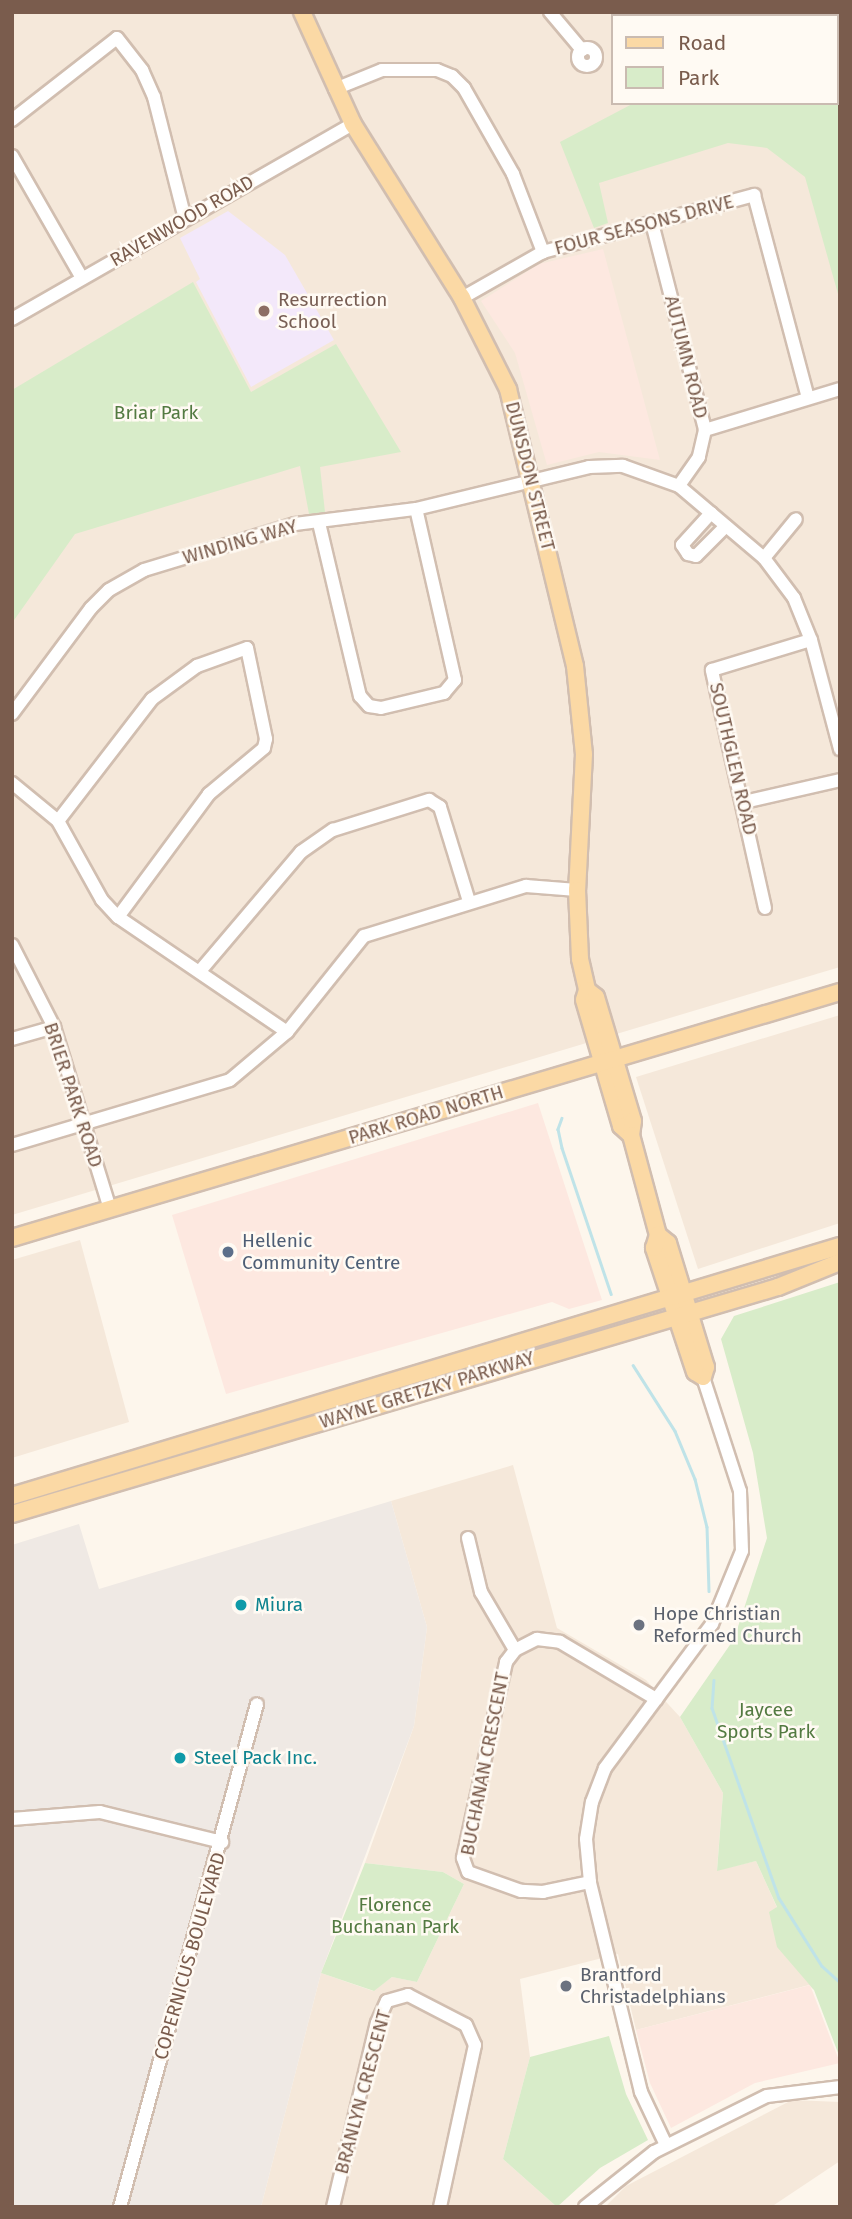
<!DOCTYPE html>
<style>
body{margin:0}
#map{position:relative;width:852px;height:2219px;overflow:hidden;background:#fdf6ec;font-family:"Fira Sans",sans-serif}
div>[style]{position:absolute}
.residential>*{inset:0;background:#f5e8da}
.commercial>*{inset:0;background:#fde8e0}
.industrial>*{inset:0;background:#efe9e4}
.education>*{inset:0;background:#f3e8fa}
.green>*{inset:0;background:#d8ecc9}
.stream>*{height:2.5px;margin:-1.25px;padding:0 1.25px;transform-origin:1.25px;border-radius:1.25px;background:#bfe3e8}
.roads{filter:drop-shadow(2px 0 #d1beb0) drop-shadow(-2px 0 #d1beb0) drop-shadow(0 2px #d1beb0) drop-shadow(0 -2px #d1beb0)}
.minor>*{height:12px;margin:-6px;padding:0 6px;transform-origin:6px;border-radius:6px;background:#fff}
.minor>.ring{margin:-6px;padding:0;box-sizing:content-box;background:none;border:12px solid #fff;border-radius:50%}
.major>*{height:16px;margin:-8px;padding:0 8px;transform-origin:8px;border-radius:8px;background:#fbd9a5}
.dots>*{width:19px;height:19px;translate:-50% -50%;box-sizing:border-box;border:4px solid #fffaf3;border-radius:50%}
span{translate:-50% -50%;white-space:nowrap;text-align:center;line-height:1.15;-webkit-text-stroke:5px #fffaf3;paint-order:stroke}
.street-label{font-size:19px;color:#7a5c4d}
.education-label{font-size:19px;color:#785e54}
.left{translate:0 -50%;text-align:left}
.park-label{font-size:19px;color:#537a41}
.service-label{font-size:19px;color:#4e5e75}
.culture-label{font-size:19px;color:#0d838f}
.worship-label{font-size:19px;color:#5b616d}
.frame{position:absolute;inset:0;border:14px solid #7a5c4d;pointer-events:none}
.legend{position:absolute;left:611px;top:14px;width:228px;height:91px;box-sizing:border-box;background:#fffaf3;border:2px solid #cabbb1;margin:0;padding:9px 12px;list-style:none;font-size:21px;color:#7a5c4d}
.legend li{display:flex;align-items:center;gap:14px;height:35px}
.legend b{width:35px;border:2px solid #cabbb1}
</style>
<div id="map">
<div class="residential">
<div style="clip-path:polygon(evenodd,12px 12px,840px 12px,840px 967px,12px 1215px,12px 12px,612px 16px,836px 16px,836px 103px,612px 103px,612px 16px)"></div>
<div style="clip-path:polygon(840px 1015px,840px 1223px,698px 1269px,636px 1077px)"></div>
<div style="clip-path:polygon(80px 1240px,129px 1422px,12px 1458px,12px 1260px)"></div>
<div style="clip-path:polygon(513px 1465px,557px 1628px,646px 1680px,680px 1717px,723px 1793px,717px 1870px,756px 1861px,814px 1990px,809px 1985px,636px 2030px,618px 1954px,520px 1979px,530px 2057px,503px 2159px,557px 2207px,261px 2207px,321px 1973px,373px 1991px,392px 1977px,417px 1982px,464px 1884px,443px 1872px,365px 1863px,414px 1726px,427px 1627px,391px 1501px)"></div>
<div style="clip-path:polygon(792px 2100px,840px 2102px,840px 2161px,771px 2207px,605px 2207px,626px 2186px)"></div>
</div>
<div class="commercial">
<div style="clip-path:polygon(603px 249px,660px 460px,599px 452px,547px 465px,515px 353px,481px 301px,539px 264px)"></div>
<div style="clip-path:polygon(538px 1103px,602px 1300px,569px 1309px,552px 1302px,226px 1394px,172px 1215px)"></div>
<div style="clip-path:polygon(810px 1985px,840px 2063px,755px 2083px,671px 2128px,650px 2083px,636px 2030px)"></div>
</div>
<div class="industrial">
<div style="clip-path:polygon(391px 1501px,427px 1627px,414px 1726px,321px 1973px,261px 2207px,12px 2207px,12px 1545px,79px 1524px,99px 1589px)"></div>
</div>
<div class="education">
<div style="clip-path:polygon(228px 211px,285px 255px,334px 340px,251px 387px,196px 282px,200px 279px,180px 238px)"></div>
</div>
<div class="green">
<div style="clip-path:polygon(625px 12px,840px 12px,840px 301px,805px 177px,767px 148px,728px 143px,599px 183px,608px 223px,594px 228px,560px 142px,634px 103px,836px 103px,836px 16px)"></div>
<div style="clip-path:polygon(193px 282px,251px 392px,336px 344px,401px 452px,320px 467px,325px 512px,309px 514px,300px 466px,75px 534px,12px 623px,12px 390px)"></div>
<div style="clip-path:polygon(840px 1282px,840px 2058px,814px 1990px,777px 1947px,769px 1912px,777px 1907px,756px 1861px,717px 1871px,723px 1793px,680px 1717px,734px 1639px,767px 1538px,753px 1453px,721px 1339px,734px 1316px)"></div>
<div style="clip-path:polygon(365px 1863px,443px 1872px,464px 1884px,417px 1982px,392px 1977px,374px 1991px,321px 1973px)"></div>
<div style="clip-path:polygon(609px 2036px,626px 2094px,648px 2140px,600px 2168px,557px 2207px,503px 2159px,530px 2057px)"></div>
</div>
<div class="stream">
<div style="left:562px;top:1118px;width:12px;rotate:110deg"></div>
<div style="left:558px;top:1129px;width:19px;rotate:78deg"></div>
<div style="left:562px;top:1148px;width:154px;rotate:71.4deg"></div>
<div style="left:633px;top:1365px;width:78px;rotate:57.5deg"></div>
<div style="left:675px;top:1431px;width:52px;rotate:67.4deg"></div>
<div style="left:695px;top:1479px;width:49px;rotate:76deg"></div>
<div style="left:707px;top:1527px;width:64px;rotate:88.2deg"></div>
<div style="left:714px;top:1680px;width:28px;rotate:94deg"></div>
<div style="left:712px;top:1708px;width:201px;rotate:70.6deg"></div>
<div style="left:779px;top:1898px;width:80px;rotate:57.7deg"></div>
<div style="left:822px;top:1966px;width:24px;rotate:42deg"></div>
</div>
<div class="roads">
<div class="minor">
<div style="left:550px;top:12px;width:50px;rotate:49.9deg"></div>
<div class="ring" style="left:578px;top:48px;width:6px;height:6px"></div>
<div style="left:335px;top:89px;width:51px;rotate:-22deg"></div>
<div style="left:382px;top:70px;width:55px"></div>
<div style="left:437px;top:70px;width:16px;rotate:22deg"></div>
<div style="left:452px;top:76px;width:17px;rotate:45deg"></div>
<div style="left:464px;top:88px;width:99px;rotate:60.3deg"></div>
<div style="left:513px;top:174px;width:84px;rotate:69deg"></div>
<div style="left:12px;top:120px;width:133px;rotate:-38deg"></div>
<div style="left:117px;top:38px;width:41px;rotate:52deg"></div>
<div style="left:142px;top:70px;width:30px;rotate:66deg"></div>
<div style="left:154px;top:97px;width:126px;rotate:75.7deg"></div>
<div style="left:12px;top:156px;width:141px;rotate:60.2deg"></div>
<div style="left:652px;top:223px;width:214px;rotate:75.6deg"></div>
<div style="left:705px;top:430px;width:28px;rotate:103deg"></div>
<div style="left:699px;top:457px;width:35px;rotate:125deg"></div>
<div style="left:462px;top:298px;width:93px;rotate:-29.6deg"></div>
<div style="left:543px;top:252px;width:219px;rotate:-15.1deg"></div>
<div style="left:754px;top:195px;width:210px;rotate:75.1deg"></div>
<div style="left:12px;top:319px;width:393px;rotate:-29.8deg"></div>
<div style="left:705px;top:430px;width:141px;rotate:-16.9deg"></div>
<div style="left:711px;top:513px;width:43px;rotate:132.2deg"></div>
<div style="left:682px;top:545px;width:11px;rotate:56deg"></div>
<div style="left:688px;top:554px;width:8px;rotate:14deg"></div>
<div style="left:696px;top:556px;width:42px;rotate:-45deg"></div>
<div style="left:319px;top:523px;width:178px;rotate:76.7deg"></div>
<div style="left:360px;top:696px;width:13px;rotate:48deg"></div>
<div style="left:369px;top:706px;width:12px;rotate:9deg"></div>
<div style="left:381px;top:708px;width:65px;rotate:-13.4deg"></div>
<div style="left:444px;top:693px;width:17px;rotate:-50deg"></div>
<div style="left:455px;top:680px;width:175px;rotate:-102.8deg"></div>
<div style="left:764px;top:558px;width:50px;rotate:-50.6deg"></div>
<div style="left:12px;top:714px;width:132px;rotate:-53.3deg"></div>
<div style="left:91px;top:608px;width:25px;rotate:-45deg"></div>
<div style="left:109px;top:590px;width:40px;rotate:-29.7deg"></div>
<div style="left:144px;top:570px;width:158px;rotate:-16.9deg"></div>
<div style="left:295px;top:524px;width:122px;rotate:-7.1deg"></div>
<div style="left:416px;top:509px;width:178px;rotate:-13.6deg"></div>
<div style="left:589px;top:467px;width:34px;rotate:-2deg"></div>
<div style="left:623px;top:466px;width:59px;rotate:19.7deg"></div>
<div style="left:679px;top:486px;width:111px;rotate:40.3deg"></div>
<div style="left:764px;top:558px;width:50px;rotate:53.1deg"></div>
<div style="left:794px;top:598px;width:45px;rotate:68deg"></div>
<div style="left:811px;top:640px;width:113px;rotate:75.1deg"></div>
<div style="left:12px;top:783px;width:60px;rotate:39.6deg"></div>
<div style="left:58px;top:821px;width:90px;rotate:60.9deg"></div>
<div style="left:102px;top:900px;width:23px;rotate:47deg"></div>
<div style="left:118px;top:917px;width:204px;rotate:34.2deg"></div>
<div style="left:744px;top:802px;width:98px;rotate:-12.9deg"></div>
<div style="left:58px;top:821px;width:154px;rotate:-52.4deg"></div>
<div style="left:152px;top:699px;width:56px;rotate:-36.3deg"></div>
<div style="left:197px;top:666px;width:53px;rotate:-19.8deg"></div>
<div style="left:247px;top:648px;width:93px;rotate:78.2deg"></div>
<div style="left:266px;top:739px;width:9px;rotate:103deg"></div>
<div style="left:264px;top:748px;width:72px;rotate:140.1deg"></div>
<div style="left:209px;top:794px;width:153px;rotate:126.5deg"></div>
<div style="left:765px;top:908px;width:244px;rotate:-102.6deg"></div>
<div style="left:712px;top:670px;width:103px;rotate:-16.9deg"></div>
<div style="left:12px;top:945px;width:92px;rotate:62.9deg"></div>
<div style="left:54px;top:1027px;width:190px;rotate:72.9deg"></div>
<div style="left:200px;top:971px;width:156px;rotate:-49.7deg"></div>
<div style="left:301px;top:852px;width:39px;rotate:-35deg"></div>
<div style="left:333px;top:830px;width:101px;rotate:-17.4deg"></div>
<div style="left:429px;top:800px;width:13px;rotate:32deg"></div>
<div style="left:440px;top:807px;width:98px;rotate:72.9deg"></div>
<div style="left:12px;top:1039px;width:44px;rotate:-15.9deg"></div>
<div style="left:12px;top:1145px;width:227px;rotate:-16.6deg"></div>
<div style="left:230px;top:1080px;width:75px;rotate:-40.1deg"></div>
<div style="left:287px;top:1032px;width:123px;rotate:-51.3deg"></div>
<div style="left:364px;top:936px;width:170px;rotate:-17.2deg"></div>
<div style="left:526px;top:886px;width:51px;rotate:4.5deg"></div>
<div style="left:468px;top:1538px;width:56px;rotate:76.5deg"></div>
<div style="left:481px;top:1592px;width:67px;rotate:59.6deg"></div>
<div style="left:12px;top:1819px;width:88px;rotate:-4.5deg"></div>
<div style="left:100px;top:1812px;width:126px;rotate:13.8deg"></div>
<div style="left:590px;top:1882px;width:48px;rotate:168deg"></div>
<div style="left:543px;top:1892px;width:22px;rotate:-177deg"></div>
<div style="left:521px;top:1891px;width:56px;rotate:-160.3deg"></div>
<div style="left:468px;top:1872px;width:15px;rotate:-110deg"></div>
<div style="left:463px;top:1858px;width:201px;rotate:-77.6deg"></div>
<div style="left:506px;top:1662px;width:15px;rotate:-53deg"></div>
<div style="left:515px;top:1650px;width:25px;rotate:-27deg"></div>
<div style="left:537px;top:1639px;width:23px;rotate:7deg"></div>
<div style="left:560px;top:1642px;width:112px;rotate:30.7deg"></div>
<div style="left:666px;top:2145px;width:59px;rotate:-115.3deg"></div>
<div style="left:641px;top:2092px;width:216px;rotate:-103.7deg"></div>
<div style="left:590px;top:1882px;width:43px;rotate:-95.3deg"></div>
<div style="left:586px;top:1839px;width:37px;rotate:-81deg"></div>
<div style="left:592px;top:1802px;width:36px;rotate:-69deg"></div>
<div style="left:605px;top:1768px;width:179px;rotate:-53.4deg"></div>
<div style="left:712px;top:1624px;width:79px;rotate:-67.7deg"></div>
<div style="left:742px;top:1551px;width:60px;rotate:-91.9deg"></div>
<div style="left:740px;top:1491px;width:120px;rotate:-108deg"></div>
<div style="left:120px;top:2207px;width:521px;rotate:-74.76deg"></div>
<div style="left:333px;top:2207px;width:189px;rotate:-76.6deg"></div>
<div style="left:377px;top:2023px;width:24px;rotate:-66deg"></div>
<div style="left:387px;top:2001px;width:22px;rotate:-16deg"></div>
<div style="left:408px;top:1995px;width:65px;rotate:27.3deg"></div>
<div style="left:466px;top:2025px;width:22px;rotate:66deg"></div>
<div style="left:475px;top:2045px;width:166px;rotate:102.2deg"></div>
<div style="left:585px;top:2207px;width:88px;rotate:-38.6deg"></div>
<div style="left:654px;top:2152px;width:126px;rotate:-26.4deg"></div>
<div style="left:767px;top:2096px;width:74px;rotate:-7deg"></div>
</div>
<div class="major">
<div style="left:302px;top:12px;width:123px;rotate:65.5deg"></div>
<div style="left:353px;top:124px;width:205px;rotate:57.9deg"></div>
<div style="left:462px;top:298px;width:102px;rotate:63.2deg"></div>
<div style="left:508px;top:389px;width:285px;rotate:76.4deg"></div>
<div style="left:575px;top:666px;width:88px;rotate:84.2deg"></div>
<div style="left:584px;top:754px;width:136px;rotate:92.9deg"></div>
<div style="left:577px;top:890px;width:69px;rotate:87.5deg"></div>
<div style="left:580px;top:959px;width:32px;rotate:77deg"></div>
<div style="left:587px;top:990px;width:10px;rotate:107deg"></div>
<div style="left:584px;top:1000px;width:131px;rotate:73.6deg"></div>
<div style="left:621px;top:1126px;width:13px;rotate:42deg"></div>
<div style="left:587px;top:990px;width:11px;rotate:38deg"></div>
<div style="left:596px;top:997px;width:129px;rotate:73.4deg"></div>
<div style="left:633px;top:1121px;width:14px;rotate:98deg"></div>
<div style="left:631px;top:1135px;width:104px;rotate:74.9deg"></div>
<div style="left:658px;top:1235px;width:13px;rotate:39deg"></div>
<div style="left:668px;top:1243px;width:130px;rotate:73deg"></div>
<div style="left:706px;top:1367px;width:10px;rotate:107deg"></div>
<div style="left:703px;top:1377px;width:9px;rotate:-148deg"></div>
<div style="left:695px;top:1372px;width:131px;rotate:-108.3deg"></div>
<div style="left:654px;top:1248px;width:14px;rotate:-73deg"></div>
<div style="left:12px;top:1238px;width:864px;rotate:-16.55deg"></div>
<div style="left:12px;top:1496px;width:865px;rotate:-16.8deg"></div>
<div style="left:12px;top:1514px;width:799px;rotate:-16.51deg"></div>
<div style="left:778px;top:1287px;width:67px;rotate:-22deg"></div>
</div>
</div>
<div class="dots">
<div style="left:264px;top:311px;background:#8d6e63"></div>
<div style="left:228px;top:1252px;background:#5c6f8a"></div>
<div style="left:241px;top:1605px;background:#0f9aa8"></div>
<div style="left:639px;top:1625px;background:#6b7280"></div>
<div style="left:180px;top:1758px;background:#0f9aa8"></div>
<div style="left:566px;top:1986px;background:#6b7280"></div>
</div>
<div class="street-label">
<span style="left:182px;top:221px;rotate:-30deg">RAVENWOOD ROAD</span>
<span style="left:644px;top:225px;rotate:-15deg">FOUR SEASONS DRIVE</span>
<span style="left:686px;top:357px;rotate:76deg">AUTUMN ROAD</span>
<span style="left:530px;top:476px;rotate:76deg">DUNSDON STREET</span>
<span style="left:240px;top:542px;rotate:-16deg">WINDING WAY</span>
<span style="left:733px;top:759px;rotate:77deg">SOUTHGLEN ROAD</span>
<span style="left:73px;top:1095px;rotate:72deg">BRIER PARK ROAD</span>
<span style="left:426px;top:1115px;rotate:-17deg">PARK ROAD NORTH</span>
<span style="left:427px;top:1390px;rotate:-17deg">WAYNE GRETZKY PARKWAY</span>
<span style="left:485px;top:1764px;rotate:-79deg">BUCHANAN CRESCENT</span>
<span style="left:190px;top:1956px;rotate:-74deg">COPERNICUS BOULEVARD</span>
<span style="left:363px;top:2092px;rotate:-75deg">BRANLYN CRESCENT</span>
</div>
<div class="education-label">
<span class="left" style="left:278px;top:311px">Resurrection<br>School</span>
</div>
<div class="park-label">
<span style="left:156px;top:413px">Briar Park</span>
<span style="left:766px;top:1721px">Jaycee<br>Sports Park</span>
<span style="left:395px;top:1916px">Florence<br>Buchanan Park</span>
</div>
<div class="service-label">
<span class="left" style="left:242px;top:1252px">Hellenic<br>Community Centre</span>
</div>
<div class="culture-label">
<span class="left" style="left:255px;top:1605px">Miura</span>
<span class="left" style="left:194px;top:1758px">Steel Pack Inc.</span>
</div>
<div class="worship-label">
<span class="left" style="left:653px;top:1625px">Hope Christian<br>Reformed Church</span>
<span class="left" style="left:580px;top:1986px">Brantford<br>Christadelphians</span>
</div>
<div class="frame"></div>
<ul class="legend">
<li><b style="height:9px;background:#fbd9a5"></b>Road</li>
<li><b style="height:19px;background:#d8ecc9"></b>Park</li>
</ul>
</div>
